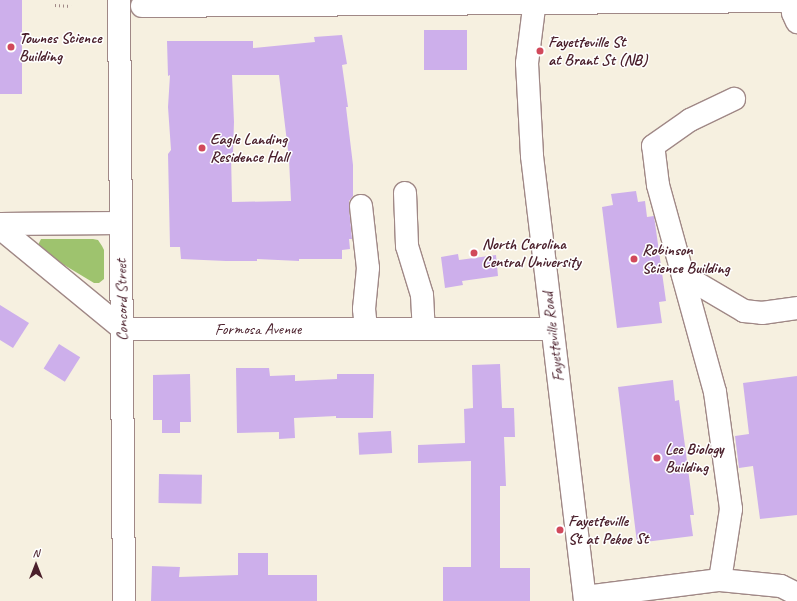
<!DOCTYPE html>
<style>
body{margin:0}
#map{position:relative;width:797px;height:601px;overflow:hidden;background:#f6f0e0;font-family:Caveat,sans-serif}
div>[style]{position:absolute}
.green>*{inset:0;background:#9ec36e}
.building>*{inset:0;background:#cdafeb;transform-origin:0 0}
.path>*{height:2.5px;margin-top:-1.25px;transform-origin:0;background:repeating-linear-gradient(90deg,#a08886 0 1px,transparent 0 4px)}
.roads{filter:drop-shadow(1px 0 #a08886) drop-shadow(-1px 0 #a08886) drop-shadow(0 1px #a08886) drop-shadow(0 -1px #a08886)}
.minor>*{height:22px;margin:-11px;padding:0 11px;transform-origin:11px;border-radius:11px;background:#fff}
.major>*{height:22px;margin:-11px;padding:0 11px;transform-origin:11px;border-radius:11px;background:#fff}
.dots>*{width:11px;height:11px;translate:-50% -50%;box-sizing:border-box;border:2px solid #fff;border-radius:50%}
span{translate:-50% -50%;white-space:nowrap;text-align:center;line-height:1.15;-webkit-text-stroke:3px #fff;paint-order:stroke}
.poi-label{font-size:16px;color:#4a1f2b;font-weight:700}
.left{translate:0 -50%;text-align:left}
.street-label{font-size:16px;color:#4a1f2b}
.north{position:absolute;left:16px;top:545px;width:40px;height:40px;-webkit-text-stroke:3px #fff;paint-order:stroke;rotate:0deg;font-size:11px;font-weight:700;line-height:16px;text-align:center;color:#4a1f2b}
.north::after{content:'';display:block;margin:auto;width:14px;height:18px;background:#4a1f2b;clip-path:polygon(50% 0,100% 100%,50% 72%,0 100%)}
</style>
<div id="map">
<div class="green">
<div style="clip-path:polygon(41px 239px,93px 239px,98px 240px,102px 246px,104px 250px,104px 279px,99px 283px,94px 283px,41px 251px,38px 245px)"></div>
</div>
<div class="building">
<div style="left:0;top:0;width:22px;height:94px"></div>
<div style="left:424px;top:30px;width:43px;height:40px"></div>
<div style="clip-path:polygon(evenodd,342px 35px,347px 64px,342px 65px,348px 107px,346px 107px,353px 165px,353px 196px,349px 201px,349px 207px,352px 239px,349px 239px,350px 249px,342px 250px,342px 259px,299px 259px,299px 261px,257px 259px,257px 261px,226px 261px,181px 259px,180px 247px,170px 247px,168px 154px,171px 150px,168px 107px,170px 75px,168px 76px,167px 41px,253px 41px,253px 48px,315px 42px,314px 37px,342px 35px,232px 75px,279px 75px,289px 159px,291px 201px,232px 202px,231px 153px,233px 153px,234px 122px,232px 75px)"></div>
<div style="clip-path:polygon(636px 191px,638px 202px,645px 201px,647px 217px,654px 216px,655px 223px,666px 301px,659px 302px,662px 323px,617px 328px,602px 207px,613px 205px,611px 194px)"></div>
<div style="clip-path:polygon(458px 254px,459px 260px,496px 255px,498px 276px,462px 281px,463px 285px,445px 288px,441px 257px)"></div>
<div style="clip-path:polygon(0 305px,29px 323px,13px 348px,0 340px)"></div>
<div style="left:59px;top:344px;width:25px;height:29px;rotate:32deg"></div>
<div style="clip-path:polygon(500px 364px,502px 408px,514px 408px,515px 437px,504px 437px,506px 486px,500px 486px,500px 568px,530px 568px,530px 601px,443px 601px,443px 567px,471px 567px,471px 461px,418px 463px,418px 445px,465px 443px,464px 409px,473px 408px,472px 365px)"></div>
<div style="clip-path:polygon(236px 368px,269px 368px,270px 376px,295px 375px,295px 381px,337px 379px,337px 374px,374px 374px,373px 418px,336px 418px,336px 416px,294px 418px,295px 438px,279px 439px,279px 432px,237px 433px)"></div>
<div style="clip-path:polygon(190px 374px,191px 422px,180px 422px,180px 433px,162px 433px,162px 420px,153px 420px,153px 375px)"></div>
<div style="clip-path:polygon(797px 376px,797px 515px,760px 519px,753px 466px,739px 468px,735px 436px,749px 434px,743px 383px)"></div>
<div style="clip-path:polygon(673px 380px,675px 401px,679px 400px,694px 515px,690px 515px,693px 536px,637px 543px,618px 387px)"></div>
<div style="left:391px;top:431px;width:22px;height:33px;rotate:87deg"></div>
<div style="left:159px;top:474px;width:43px;height:29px;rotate:1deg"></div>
<div style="clip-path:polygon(238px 553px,268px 553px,268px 575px,317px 575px,317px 601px,151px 601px,152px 566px,180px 567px,179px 577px,238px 575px)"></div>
</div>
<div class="path">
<div style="left:55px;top:5px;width:16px;rotate:4deg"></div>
</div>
<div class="roads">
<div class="minor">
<div style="left:119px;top:0;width:601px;rotate:89.52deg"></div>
<div style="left:791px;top:0;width:13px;rotate:81deg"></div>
<div style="left:793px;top:13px;width:10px;rotate:66deg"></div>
<div style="left:142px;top:6px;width:649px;rotate:-0.44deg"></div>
<div style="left:405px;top:193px;width:53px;rotate:87.8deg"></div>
<div style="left:407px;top:246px;width:51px;rotate:73deg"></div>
<div style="left:422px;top:295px;width:34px;rotate:87deg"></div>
<div style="left:361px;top:206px;width:62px;rotate:83.6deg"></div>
<div style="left:368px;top:268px;width:41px;rotate:95.6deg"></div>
<div style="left:364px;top:309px;width:20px;rotate:84deg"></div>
<div style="left:0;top:224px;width:121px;rotate:-0.5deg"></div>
<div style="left:0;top:228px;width:159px;rotate:39.4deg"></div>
<div style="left:123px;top:329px;width:429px"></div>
<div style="left:683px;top:275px;width:71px;rotate:30.5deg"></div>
<div style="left:744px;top:311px;width:18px;rotate:6deg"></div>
<div style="left:762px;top:313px;width:35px;rotate:-8deg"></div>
<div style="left:720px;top:580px;width:72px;rotate:-81.2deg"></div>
<div style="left:731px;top:509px;width:118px;rotate:-97.8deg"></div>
<div style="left:715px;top:392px;width:215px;rotate:-105.4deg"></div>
<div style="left:658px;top:185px;width:39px;rotate:-97deg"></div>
<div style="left:653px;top:146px;width:45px;rotate:-35.1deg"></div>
<div style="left:690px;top:120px;width:49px;rotate:-25.5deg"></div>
<div style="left:585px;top:597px;width:136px;rotate:-7.2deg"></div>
<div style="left:720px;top:580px;width:61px;rotate:5.6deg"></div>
<div style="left:781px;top:586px;width:18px;rotate:27deg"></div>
</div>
<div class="major">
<div style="left:535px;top:0;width:64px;rotate:97.2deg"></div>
<div style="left:527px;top:63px;width:93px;rotate:86.9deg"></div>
<div style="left:532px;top:156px;width:448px;rotate:83.2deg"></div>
</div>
</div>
<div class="dots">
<div style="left:11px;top:47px;background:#d1495b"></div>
<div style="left:540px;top:51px;background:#d1495b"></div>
<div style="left:202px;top:148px;background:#d1495b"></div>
<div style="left:474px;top:253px;background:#d1495b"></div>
<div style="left:634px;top:259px;background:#d1495b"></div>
<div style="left:657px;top:458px;background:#d1495b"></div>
<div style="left:560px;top:530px;background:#d1495b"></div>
</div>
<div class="poi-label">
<span class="left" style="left:19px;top:47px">Townes Science<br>Building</span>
<span class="left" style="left:548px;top:51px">Fayetteville St<br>at Brant St (NB)</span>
<span class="left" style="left:210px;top:148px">Eagle Landing<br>Residence Hall</span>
<span class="left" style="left:482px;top:253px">North Carolina<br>Central University</span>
<span class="left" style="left:642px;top:259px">Robinson<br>Science Building</span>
<span class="left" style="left:665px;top:458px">Lee Biology<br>Building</span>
<span class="left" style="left:568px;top:530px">Fayetteville<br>St at Pekoe St</span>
</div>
<div class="street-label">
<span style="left:122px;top:300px;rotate:-91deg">Concord Street</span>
<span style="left:258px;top:329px">Formosa Avenue</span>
<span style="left:553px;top:337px;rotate:-97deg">Fayetteville Road</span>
</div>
<div class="north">N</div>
</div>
